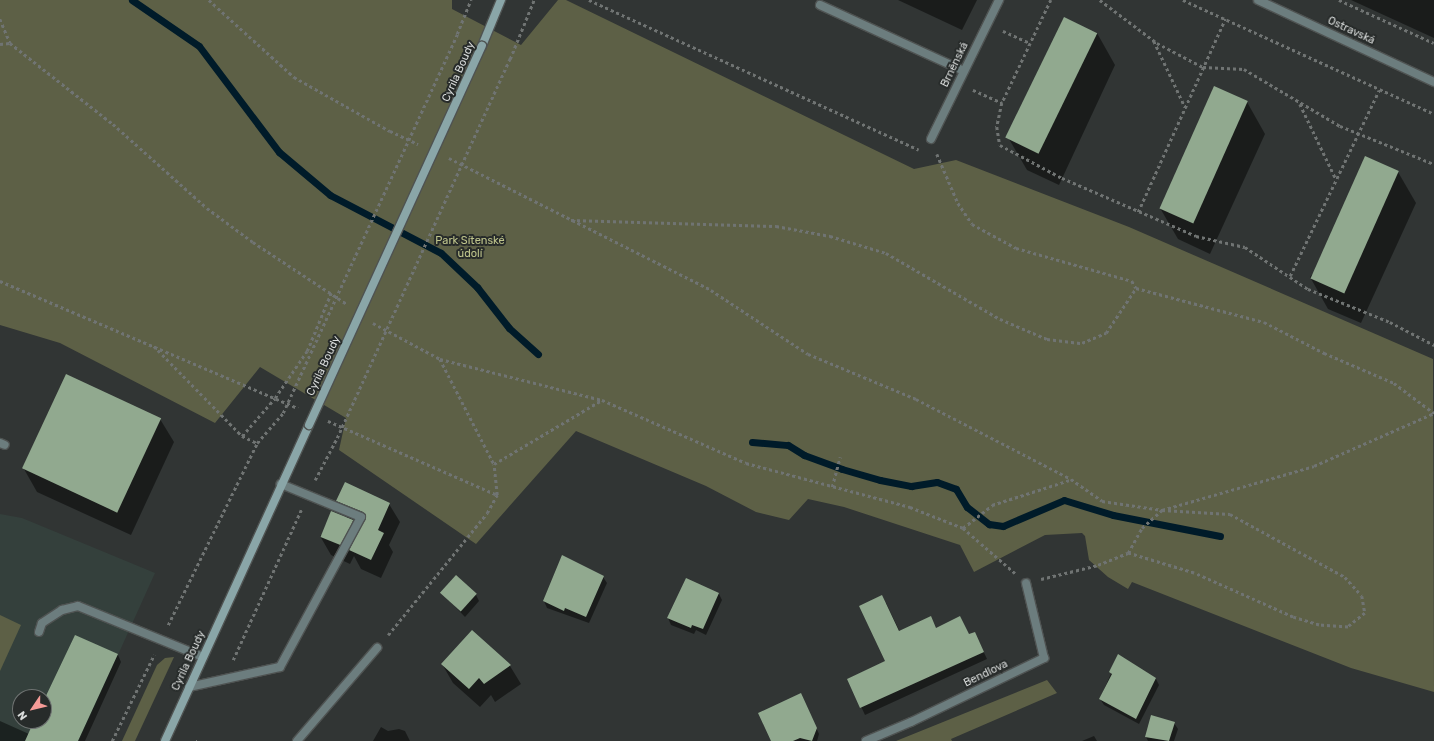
<!DOCTYPE html>
<meta charset="utf-8">
<style>
body{margin:0}
#map{position:relative;width:1434px;height:741px;overflow:hidden;background:#313534;font-family:Rubik,sans-serif}
div>[style]{position:absolute}
.built>*{inset:0;background:#34403c}
.green>*{inset:0;background:#5d6046}
.shadow>*{inset:0;background:#0007}
.stream>*{height:7px;margin:-3.5px;padding:0 3.5px;transform-origin:3.5px;border-radius:3.5px;background:#001b29}
.building>*{inset:0;background:#91a98f;transform-origin:0 0}
.path>*{height:2.5px;margin-top:-1.25px;transform-origin:0;background:repeating-linear-gradient(90deg,#707473 0 3px,transparent 0 6px)}
.roads{filter:drop-shadow(1px 0 #4f5352) drop-shadow(-1px 0 #4f5352) drop-shadow(0 1px #4f5352) drop-shadow(0 -1px #4f5352)}
.lane>*{height:8px;margin:-4px;padding:0 4px;transform-origin:4px;border-radius:4px;background:#6c7d7e}
.street>*{height:8px;margin:-4px;padding:0 4px;transform-origin:4px;border-radius:4px;background:#6c7d7e}
.secondary>*{height:8px;margin:-4px;padding:0 4px;transform-origin:4px;border-radius:4px;background:#8aa6a8}
.path-bridge>*{height:2.5px;margin-top:-1.25px;transform-origin:0;background:repeating-linear-gradient(90deg,#707473 0 3px,transparent 0 6px)}
.bridges{filter:drop-shadow(1px 0 #4f5352) drop-shadow(-1px 0 #4f5352) drop-shadow(0 1px #4f5352) drop-shadow(0 -1px #4f5352)}
.secondary-bridge>*{height:8px;margin:-4px;padding:0 4px;transform-origin:4px;border-radius:4px;background:#8aa6a8}
span{translate:-50% -50%;white-space:nowrap;text-align:center;line-height:1.15;-webkit-text-stroke:4px #272b2a;paint-order:stroke}
.street-label{font-size:11px;color:#d9dcdb}
.park-label{font-size:11px;color:#bfc58c}
.north{position:absolute;left:12px;top:689px;width:40px;height:40px;box-sizing:border-box;background:#272b2a;border:1px solid #6e7271;border-radius:50%;rotate:235deg;font-size:11px;font-weight:700;line-height:16px;text-align:center;color:#d9dcdb}
.north::after{content:'';display:block;margin:auto;width:14px;height:18px;background:#f59b97;clip-path:polygon(50% 0,100% 100%,50% 72%,0 100%)}
</style>
<div id="map">
<div class="built">
<div style="clip-path:polygon(evenodd,0 514px,22px 518px,155px 573px,79px 741px,71px 738px,70px 741px,0 741px,0 514px,20px 697px,44px 697px,44px 721px,20px 721px,20px 697px)"></div>
</div>
<div class="green">
<div style="clip-path:polygon(0 0,452px 0,452px 9px,521px 45px,558px 0,566px 0,914px 169px,956px 160px,1129px 227px,1433px 359px,1434px 692px,1351px 668px,1132px 582px,1128px 589px,1108px 577px,1089px 560px,1085px 536px,1082px 533px,1045px 535px,974px 572px,960px 545px,844px 507px,808px 499px,789px 520px,756px 512px,706px 486px,576px 431px,476px 544px,339px 450px,346px 418px,260px 367px,215px 423px,60px 343px,0 325px)"></div>
<div style="clip-path:polygon(0 615px,21px 625px,0 671px)"></div>
<div style="clip-path:polygon(174px 657px,135px 741px,122px 741px,157px 665px,165px 658px)"></div>
<div style="clip-path:polygon(1047px 680px,1057px 693px,951px 739px,952px 741px,896px 741px)"></div>
</div>
<div class="shadow">
<div style="clip-path:polygon(898px 0,977px 0,962px 30px)"></div>
<div style="clip-path:polygon(1351px 0,1434px 0,1434px 38px)"></div>
<div style="clip-path:polygon(1097px 33px,1115px 65px,1059px 185px,1027px 170px,1009px 139px)"></div>
<div style="clip-path:polygon(1247px 102px,1265px 134px,1210px 254px,1178px 239px,1160px 208px)"></div>
<div style="clip-path:polygon(1398px 172px,1416px 203px,1361px 323px,1328px 309px,1310px 277px)"></div>
<div style="clip-path:polygon(160px 419px,174px 442px,131px 535px,37px 492px,24px 469px)"></div>
<div style="clip-path:polygon(evenodd,337px 501px,389px 504px,400px 522px,389px 545px,393px 552px,381px 578px,361px 569px,354px 556px,350px 564px,331px 555px,320px 536px,347px 518px,337px 501px,353px 521px,363px 525px,359px 532px,353px 521px)"></div>
<div style="clip-path:polygon(563px 557px,603px 577px,607px 583px,589px 623px,547px 608px,544px 601px)"></div>
<div style="clip-path:polygon(686px 579px,719px 594px,722px 600px,706px 635px,696px 630px,694px 634px,671px 625px,668px 618px)"></div>
<div style="clip-path:polygon(442px 593px,476px 595px,479px 601px,465px 617px)"></div>
<div style="clip-path:polygon(886px 603px,900px 632px,936px 629px,969px 635px,978px 640px,987px 659px,865px 715px,848px 679px,886px 661px)"></div>
<div style="clip-path:polygon(472px 631px,510px 666px,521px 684px,495px 702px,491px 695px,480px 707px,453px 683px,442px 664px)"></div>
<div style="clip-path:polygon(75px 636px,118px 655px,121px 662px,85px 741px,0 741px,0 721px,29px 734px,35px 721px,44px 721px,44px 703px)"></div>
<div style="clip-path:polygon(1119px 655px,1156px 679px,1159px 685px,1139px 724px,1104px 705px,1100px 699px)"></div>
<div style="clip-path:polygon(804px 701px,819px 734px,817px 741px,772px 741px)"></div>
<div style="clip-path:polygon(1152px 716px,1174px 723px,1178px 729px,1174px 741px,1148px 741px,1146px 737px)"></div>
<div style="clip-path:polygon(381px 727px,388px 731px,399px 729px,405px 731px,410px 741px,373px 741px)"></div>
<div style="clip-path:polygon(1094px 736px,1097px 741px,1082px 741px)"></div>
</div>
<div class="stream">
<div style="left:132px;top:0;width:81px;rotate:34.5deg"></div>
<div style="left:199px;top:46px;width:133px;rotate:53deg"></div>
<div style="left:279px;top:152px;width:67px;rotate:40.1deg"></div>
<div style="left:330px;top:195px;width:125px;rotate:27.6deg"></div>
<div style="left:441px;top:253px;width:50px;rotate:43.4deg"></div>
<div style="left:477px;top:287px;width:52px;rotate:52deg"></div>
<div style="left:509px;top:328px;width:39px;rotate:42deg"></div>
<div style="left:752px;top:442px;width:36px;rotate:5deg"></div>
<div style="left:788px;top:445px;width:19px;rotate:32deg"></div>
<div style="left:804px;top:455px;width:40px;rotate:20.2deg"></div>
<div style="left:842px;top:469px;width:40px;rotate:16deg"></div>
<div style="left:880px;top:480px;width:32px;rotate:11deg"></div>
<div style="left:911px;top:486px;width:26px;rotate:-9deg"></div>
<div style="left:937px;top:482px;width:20px;rotate:20deg"></div>
<div style="left:956px;top:489px;width:21px;rotate:59deg"></div>
<div style="left:967px;top:507px;width:28px;rotate:38deg"></div>
<div style="left:989px;top:524px;width:14px;rotate:8deg"></div>
<div style="left:1003px;top:526px;width:66px;rotate:-23.1deg"></div>
<div style="left:1064px;top:500px;width:51px;rotate:17deg"></div>
<div style="left:1113px;top:515px;width:109px;rotate:11.1deg"></div>
</div>
<div class="building">
<div style="left:1064px;top:17px;width:37px;height:134px;rotate:26deg"></div>
<div style="left:1214px;top:86px;width:37px;height:134px;rotate:24deg"></div>
<div style="left:1365px;top:156px;width:37px;height:134px;rotate:24deg"></div>
<div style="left:66px;top:374px;width:105px;height:104px;rotate:25deg"></div>
<div style="clip-path:polygon(345px 482px,390px 503px,378px 530px,384px 533px,371px 560px,349px 550px,366px 516px,363px 512px,336px 501px)"></div>
<div style="left:331px;top:511px;width:24px;height:28px;rotate:22deg"></div>
<div style="clip-path:polygon(562px 555px,604px 576px,586px 617px,565px 608px,564px 611px,543px 601px)"></div>
<div style="left:456px;top:575px;width:28px;height:24px;rotate:42deg"></div>
<div style="clip-path:polygon(686px 578px,719px 593px,703px 629px,692px 625px,691px 628px,667px 618px)"></div>
<div style="clip-path:polygon(882px 595px,899px 631px,931px 616px,936px 628px,960px 616px,969px 634px,975px 632px,984px 652px,860px 708px,847px 679px,885px 661px,859px 606px)"></div>
<div style="clip-path:polygon(472px 630px,511px 665px,484px 684px,479px 678px,469px 689px,441px 664px)"></div>
<div style="clip-path:polygon(75px 635px,118px 654px,78px 741px,25px 741px,34px 721px,44px 721px,44px 700px)"></div>
<div style="clip-path:polygon(1118px 654px,1156px 678px,1136px 719px,1099px 699px,1112px 674px,1109px 672px)"></div>
<div style="clip-path:polygon(801px 693px,817px 728px,812px 741px,800px 738px,793px 741px,771px 741px,758px 713px)"></div>
<div style="clip-path:polygon(1151px 715px,1175px 722px,1169px 741px,1145px 737px)"></div>
</div>
<div class="path">
<div style="left:209px;top:0;width:115px;rotate:42.2deg"></div>
<div style="left:294px;top:77px;width:110px;rotate:29.4deg"></div>
<div style="left:390px;top:131px;width:31px;rotate:25deg"></div>
<div style="left:589px;top:0;width:362px;rotate:24.4deg"></div>
<div style="left:1051px;top:0;width:114px;rotate:115.4deg"></div>
<div style="left:1002px;top:103px;width:25px;rotate:102deg"></div>
<div style="left:997px;top:127px;width:18px;rotate:81deg"></div>
<div style="left:1000px;top:145px;width:70px;rotate:28deg"></div>
<div style="left:1062px;top:178px;width:146px;rotate:23.4deg"></div>
<div style="left:1196px;top:236px;width:50px;rotate:12.7deg"></div>
<div style="left:1245px;top:247px;width:76px;rotate:33.7deg"></div>
<div style="left:1308px;top:289px;width:88px;rotate:21.9deg"></div>
<div style="left:1390px;top:322px;width:50px;rotate:27.6deg"></div>
<div style="left:1100px;top:0;width:71px;rotate:37deg"></div>
<div style="left:1157px;top:43px;width:52px;rotate:27.6deg"></div>
<div style="left:1203px;top:67px;width:41px;rotate:2.8deg"></div>
<div style="left:1244px;top:69px;width:112px;rotate:30.7deg"></div>
<div style="left:1340px;top:126px;width:101px;rotate:22deg"></div>
<div style="left:1183px;top:0;width:276px;rotate:24.4deg"></div>
<div style="left:1339px;top:0;width:104px;rotate:24.4deg"></div>
<div style="left:0;top:19px;width:26px;rotate:67deg"></div>
<div style="left:10px;top:43px;width:131px;rotate:38.2deg"></div>
<div style="left:113px;top:124px;width:126px;rotate:41.8deg"></div>
<div style="left:207px;top:208px;width:57px;rotate:36.5deg"></div>
<div style="left:253px;top:242px;width:113px;rotate:33.4deg"></div>
<div style="left:1003px;top:31px;width:30px;rotate:24deg"></div>
<div style="left:457px;top:34px;width:37px;rotate:-68deg"></div>
<div style="left:1154px;top:41px;width:73px;rotate:64.8deg"></div>
<div style="left:0;top:44px;width:10px;rotate:-6deg"></div>
<div style="left:510px;top:59px;width:64px;rotate:-67.9deg"></div>
<div style="left:973px;top:90px;width:32px;rotate:24deg"></div>
<div style="left:1300px;top:104px;width:83px;rotate:64.4deg"></div>
<div style="left:937px;top:154px;width:53px;rotate:66.8deg"></div>
<div style="left:958px;top:203px;width:25px;rotate:56deg"></div>
<div style="left:972px;top:224px;width:50px;rotate:28.6deg"></div>
<div style="left:1016px;top:248px;width:121px;rotate:15.9deg"></div>
<div style="left:1132px;top:281px;width:8px;rotate:60deg"></div>
<div style="left:1136px;top:288px;width:132px;rotate:14.9deg"></div>
<div style="left:1264px;top:322px;width:68px;rotate:27.3deg"></div>
<div style="left:1324px;top:353px;width:76px;rotate:23.2deg"></div>
<div style="left:1394px;top:383px;width:50px;rotate:36.9deg"></div>
<div style="left:449px;top:158px;width:293px;rotate:26.7deg"></div>
<div style="left:711px;top:290px;width:116px;rotate:33.4deg"></div>
<div style="left:808px;top:354px;width:117px;rotate:22.6deg"></div>
<div style="left:916px;top:399px;width:174px;rotate:27.3deg"></div>
<div style="left:1071px;top:479px;width:38px;rotate:35deg"></div>
<div style="left:1102px;top:501px;width:61px;rotate:8.5deg"></div>
<div style="left:1162px;top:510px;width:68px;rotate:3.4deg"></div>
<div style="left:1230px;top:514px;width:131px;rotate:28.7deg"></div>
<div style="left:1345px;top:577px;width:25px;rotate:48deg"></div>
<div style="left:1362px;top:596px;width:17px;rotate:80deg"></div>
<div style="left:1365px;top:613px;width:22px;rotate:141deg"></div>
<div style="left:1348px;top:627px;width:29px;rotate:-176deg"></div>
<div style="left:1319px;top:625px;width:27px;rotate:-163deg"></div>
<div style="left:1293px;top:617px;width:108px;rotate:-156deg"></div>
<div style="left:1194px;top:573px;width:69px;rotate:-163.1deg"></div>
<div style="left:1138px;top:212px;width:212px;rotate:-65.7deg"></div>
<div style="left:571px;top:220px;width:205px;rotate:1.7deg"></div>
<div style="left:776px;top:226px;width:55px;rotate:10.5deg"></div>
<div style="left:830px;top:236px;width:59px;rotate:16.9deg"></div>
<div style="left:886px;top:253px;width:132px;rotate:30.1deg"></div>
<div style="left:1000px;top:319px;width:51px;rotate:23.1deg"></div>
<div style="left:1047px;top:339px;width:35px;rotate:7deg"></div>
<div style="left:1082px;top:343px;width:26px;rotate:-23deg"></div>
<div style="left:1106px;top:333px;width:54px;rotate:-56.3deg"></div>
<div style="left:1290px;top:276px;width:206px;rotate:-64.4deg"></div>
<div style="left:0;top:281px;width:324px;rotate:23.1deg"></div>
<div style="left:373px;top:323px;width:76px;rotate:28.2deg"></div>
<div style="left:440px;top:359px;width:167px;rotate:14.2deg"></div>
<div style="left:602px;top:400px;width:157px;rotate:23.6deg"></div>
<div style="left:746px;top:463px;width:170px;rotate:15deg"></div>
<div style="left:910px;top:507px;width:57px;rotate:21.6deg"></div>
<div style="left:963px;top:528px;width:69px;rotate:40.9deg"></div>
<div style="left:154px;top:346px;width:126px;rotate:45.6deg"></div>
<div style="left:242px;top:436px;width:17px;rotate:25deg"></div>
<div style="left:440px;top:359px;width:118px;rotate:62.8deg"></div>
<div style="left:328px;top:421px;width:184px;rotate:23.6deg"></div>
<div style="left:242px;top:436px;width:50px;rotate:-49deg"></div>
<div style="left:275px;top:398px;width:57px;rotate:-55.8deg"></div>
<div style="left:307px;top:351px;width:63px;rotate:-67.5deg"></div>
<div style="left:315px;top:480px;width:47px;rotate:-62.4deg"></div>
<div style="left:832px;top:487px;width:31px;rotate:-75deg"></div>
<div style="left:963px;top:528px;width:37px;rotate:-38deg"></div>
<div style="left:992px;top:505px;width:82px;rotate:-17.8deg"></div>
<div style="left:1041px;top:579px;width:59px;rotate:-13.8deg"></div>
<div style="left:1098px;top:565px;width:32px;rotate:-22deg"></div>
<div style="left:1128px;top:553px;width:29px;rotate:-61deg"></div>
<div style="left:1142px;top:528px;width:27px;rotate:-42deg"></div>
<div style="left:1162px;top:510px;width:158px;rotate:-16.1deg"></div>
<div style="left:1314px;top:466px;width:131px;rotate:-23.8deg"></div>
<div style="left:168px;top:625px;width:203px;rotate:-63.9deg"></div>
<div style="left:257px;top:443px;width:40px;rotate:-49deg"></div>
<div style="left:388px;top:635px;width:157px;rotate:-50.9deg"></div>
<div style="left:487px;top:513px;width:21px;rotate:-61deg"></div>
<div style="left:497px;top:495px;width:31px;rotate:-96deg"></div>
<div style="left:494px;top:464px;width:126px;rotate:-30.7deg"></div>
<div style="left:233px;top:660px;width:165px;rotate:-65.6deg"></div>
<div style="left:112px;top:741px;width:96px;rotate:-64deg"></div>
<div style="left:196px;top:741px;width:1px"></div>
</div>
<div class="roads">
<div class="lane">
<div style="left:820px;top:5px;width:158px;rotate:24.6deg"></div>
<div style="left:0;top:443px;width:5px;rotate:22deg"></div>
<div style="left:39px;top:632px;width:9px;rotate:-72deg"></div>
<div style="left:42px;top:623px;width:24px;rotate:-33deg"></div>
<div style="left:62px;top:610px;width:16px;rotate:-14deg"></div>
<div style="left:78px;top:606px;width:135px;rotate:22.2deg"></div>
<div style="left:189px;top:687px;width:93px;rotate:-12.4deg"></div>
<div style="left:280px;top:667px;width:170px;rotate:-61.6deg"></div>
<div style="left:361px;top:517px;width:87px;rotate:-157.6deg"></div>
<div style="left:297px;top:741px;width:123px;rotate:-49.3deg"></div>
</div>
<div class="street">
<div style="left:1258px;top:0;width:194px;rotate:25deg"></div>
<div style="left:931px;top:139px;width:155px;rotate:-63.9deg"></div>
<div style="left:866px;top:741px;width:49px;rotate:-22.9deg"></div>
<div style="left:911px;top:722px;width:148px;rotate:-25.7deg"></div>
<div style="left:1044px;top:658px;width:77px;rotate:-103.5deg"></div>
</div>
<div class="secondary">
<div style="left:482px;top:46px;width:50px;rotate:-67.6deg"></div>
<div style="left:165px;top:741px;width:347px;rotate:-65.5deg"></div>
</div>
</div>
<div class="path-bridge">
<div style="left:283px;top:413px;width:417px;rotate:-65.3deg"></div>
<div style="left:337px;top:438px;width:417px;rotate:-65.5deg"></div>
</div>
<div class="bridges">
<div class="secondary-bridge">
<div style="left:309px;top:425px;width:417px;rotate:-65.5deg"></div>
</div>
</div>
<div class="street-label">
<span style="left:1351px;top:31px;rotate:25deg">Ostravská</span>
<span style="left:955px;top:65px;rotate:-64deg">Brněnská</span>
<span style="left:459px;top:72px;rotate:-66deg">Cyrila Boudy</span>
<span style="left:324px;top:366px;rotate:-65deg">Cyrila Boudy</span>
<span style="left:189px;top:661px;rotate:-65deg">Cyrila Boudy</span>
<span style="left:986px;top:674px;rotate:-26deg">Bendlova</span>
</div>
<div class="park-label">
<span style="left:470px;top:248px">Park Sítenské<br>údolí</span>
</div>
<div class="north">N</div>
</div>
